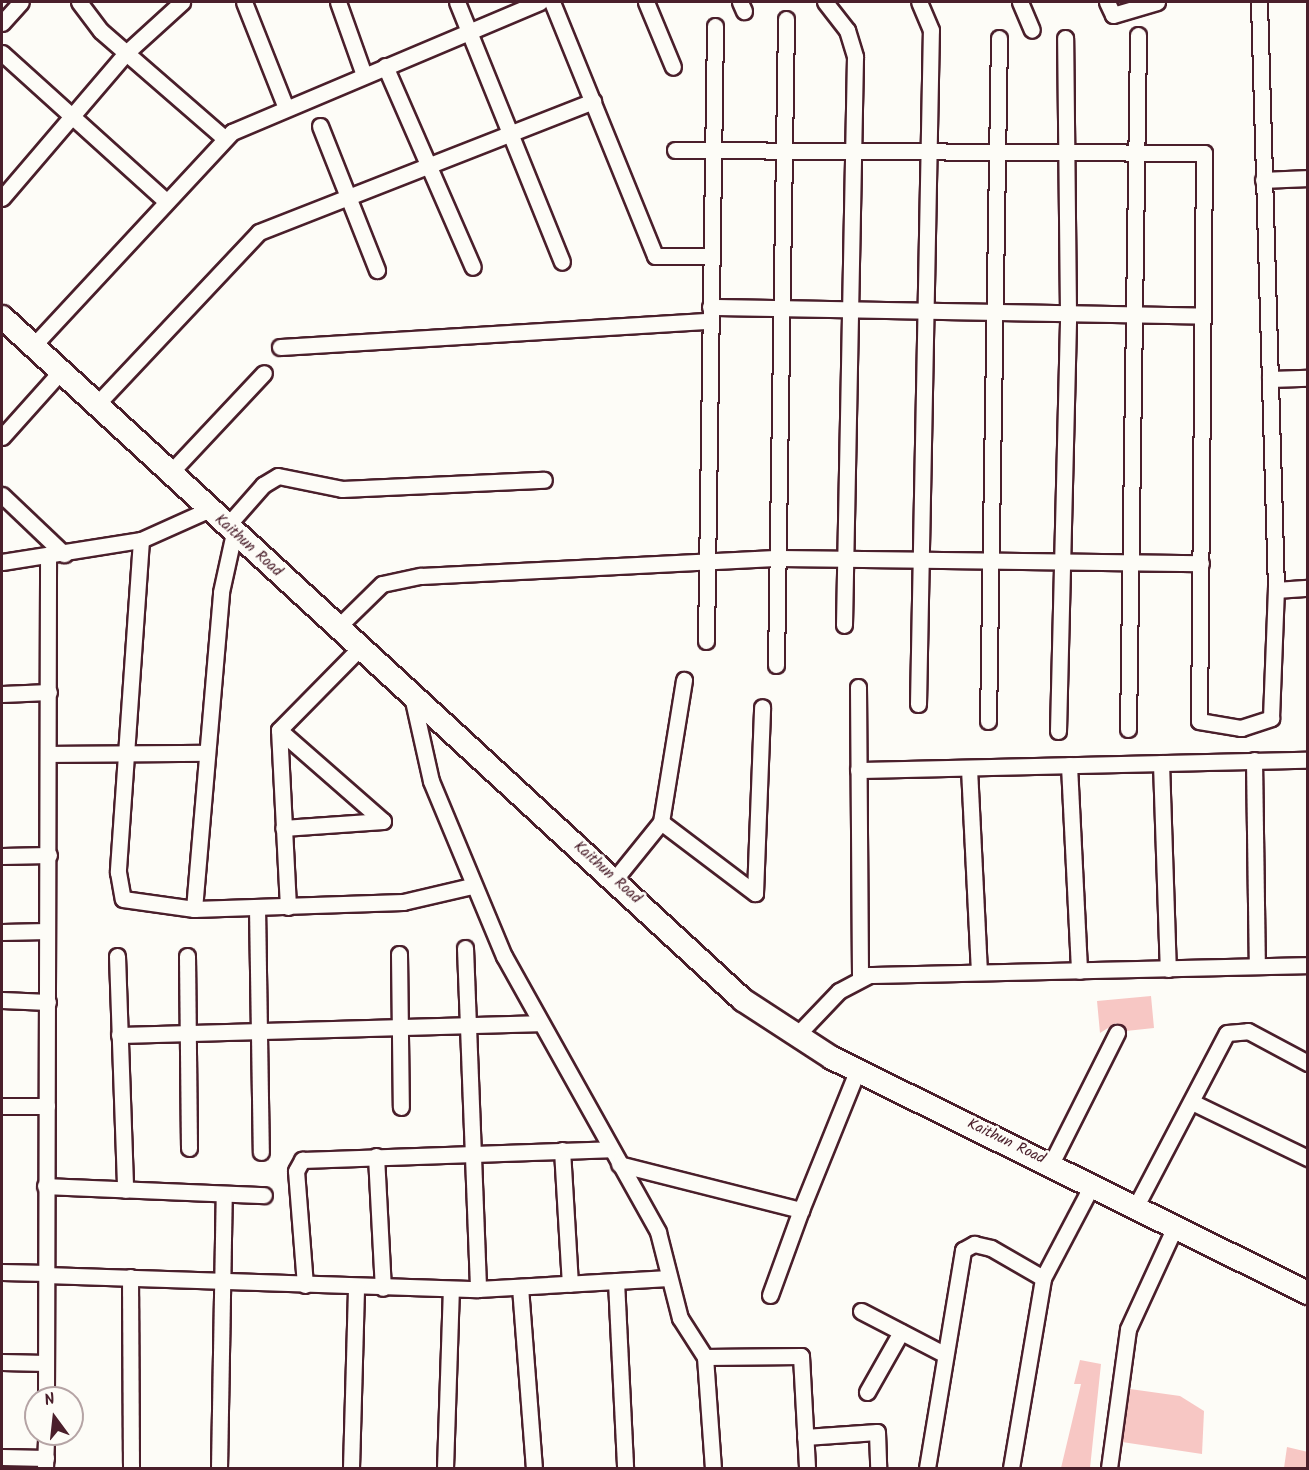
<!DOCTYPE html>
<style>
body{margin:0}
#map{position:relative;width:1309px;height:1470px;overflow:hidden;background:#fdfcf7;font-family:Kalam,sans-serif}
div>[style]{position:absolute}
.building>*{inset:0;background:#f7c7c4}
.roads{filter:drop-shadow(2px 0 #4a1f2b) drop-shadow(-2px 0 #4a1f2b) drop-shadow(0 2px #4a1f2b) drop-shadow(0 -2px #4a1f2b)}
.street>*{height:15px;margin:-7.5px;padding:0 7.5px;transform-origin:7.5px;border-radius:7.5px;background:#fdfcf7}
.secondary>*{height:22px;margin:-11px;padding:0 11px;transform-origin:11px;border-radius:11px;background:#fdfcf7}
span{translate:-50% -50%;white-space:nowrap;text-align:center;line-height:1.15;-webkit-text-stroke:5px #fdfcf7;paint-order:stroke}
.street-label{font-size:15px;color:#4a1f2b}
.frame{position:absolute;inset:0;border:3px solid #4a1f2b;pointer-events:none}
.north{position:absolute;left:24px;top:1386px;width:60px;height:60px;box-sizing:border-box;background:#fdfcf7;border:2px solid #b5a4a5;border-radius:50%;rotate:345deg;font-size:16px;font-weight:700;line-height:24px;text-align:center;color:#4a1f2b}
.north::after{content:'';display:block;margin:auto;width:21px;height:27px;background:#4a1f2b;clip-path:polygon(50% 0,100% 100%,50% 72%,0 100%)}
</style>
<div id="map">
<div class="building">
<div style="clip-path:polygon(1151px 996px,1154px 1028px,1126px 1031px,1116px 1023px,1100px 1033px,1097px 1001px)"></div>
<div style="clip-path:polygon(1080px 1360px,1101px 1364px,1090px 1468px,1061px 1468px,1081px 1384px,1074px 1384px)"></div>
<div style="clip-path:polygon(1130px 1389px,1180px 1396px,1204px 1411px,1202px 1454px,1122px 1442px)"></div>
<div style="clip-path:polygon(1287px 1447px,1308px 1452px,1308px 1468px,1284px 1468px)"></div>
</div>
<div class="roads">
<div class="street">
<div style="left:79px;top:2px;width:36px;rotate:53deg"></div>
<div style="left:101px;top:31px;width:163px;rotate:41deg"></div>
<div style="left:244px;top:2px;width:114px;rotate:68.4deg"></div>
<div style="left:338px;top:2px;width:77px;rotate:70.4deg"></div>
<div style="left:457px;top:2px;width:280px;rotate:68deg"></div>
<div style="left:552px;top:2px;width:274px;rotate:67.9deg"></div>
<div style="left:655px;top:256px;width:56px"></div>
<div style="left:646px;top:2px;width:70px;rotate:67.4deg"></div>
<div style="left:740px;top:2px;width:10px;rotate:66deg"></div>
<div style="left:825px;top:2px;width:36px;rotate:52deg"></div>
<div style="left:847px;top:30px;width:28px;rotate:73deg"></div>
<div style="left:855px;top:57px;width:568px;rotate:91.11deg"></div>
<div style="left:1020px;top:2px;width:30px;rotate:67deg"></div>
<div style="left:1107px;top:2px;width:14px;rotate:65deg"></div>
<div style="left:1113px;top:15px;width:46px;rotate:-16.5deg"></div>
<div style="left:1259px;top:2px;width:588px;rotate:88.34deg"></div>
<div style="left:1276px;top:590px;width:32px;rotate:-4deg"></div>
<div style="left:2px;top:23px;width:28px;rotate:-48deg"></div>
<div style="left:2px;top:53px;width:221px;rotate:42.1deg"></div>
<div style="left:385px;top:66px;width:219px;rotate:66.4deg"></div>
<div style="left:320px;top:126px;width:155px;rotate:68.4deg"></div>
<div style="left:675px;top:150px;width:529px;rotate:0.32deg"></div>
<div style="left:1204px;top:153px;width:568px;rotate:90.5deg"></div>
<div style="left:1199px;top:721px;width:43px;rotate:9.5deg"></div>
<div style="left:1241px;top:728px;width:32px;rotate:-18deg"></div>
<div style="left:1271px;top:718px;width:128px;rotate:-87.8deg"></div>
<div style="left:1263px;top:180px;width:45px;rotate:-2.5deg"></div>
<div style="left:2px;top:198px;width:191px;rotate:-49.5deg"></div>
<div style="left:126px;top:53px;width:76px;rotate:-42.3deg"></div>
<div style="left:710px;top:307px;width:493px;rotate:1deg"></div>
<div style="left:34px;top:345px;width:291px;rotate:-47.1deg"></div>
<div style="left:232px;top:132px;width:334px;rotate:-22.9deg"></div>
<div style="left:280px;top:347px;width:431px;rotate:-3.5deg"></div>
<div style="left:1270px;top:379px;width:38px;rotate:-2deg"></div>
<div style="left:98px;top:403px;width:235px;rotate:-46.7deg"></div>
<div style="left:259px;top:232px;width:359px;rotate:-21.4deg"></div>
<div style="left:2px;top:437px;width:90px;rotate:-48.2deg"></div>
<div style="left:170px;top:473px;width:137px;rotate:-46.8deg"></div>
<div style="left:2px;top:495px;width:86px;rotate:43.6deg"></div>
<div style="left:227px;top:526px;width:55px;rotate:-48.7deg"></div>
<div style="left:263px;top:485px;width:17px;rotate:-31deg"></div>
<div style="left:278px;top:476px;width:65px;rotate:11.5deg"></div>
<div style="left:342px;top:489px;width:202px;rotate:-2.6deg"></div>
<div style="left:141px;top:540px;width:333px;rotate:94deg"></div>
<div style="left:118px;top:872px;width:27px;rotate:80deg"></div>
<div style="left:123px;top:899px;width:72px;rotate:8deg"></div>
<div style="left:194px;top:909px;width:209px;rotate:-1.9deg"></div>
<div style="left:403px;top:902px;width:71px;rotate:-13.1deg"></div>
<div style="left:2px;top:562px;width:141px;rotate:-9deg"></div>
<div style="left:141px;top:540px;width:73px;rotate:-24.1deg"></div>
<div style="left:337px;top:628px;width:63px;rotate:-44.4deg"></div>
<div style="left:382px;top:584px;width:40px;rotate:-12deg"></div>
<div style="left:421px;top:576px;width:359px;rotate:-2.9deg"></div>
<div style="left:780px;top:558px;width:421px;rotate:0.7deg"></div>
<div style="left:706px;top:641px;width:615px;rotate:-89.16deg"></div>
<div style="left:776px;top:665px;width:646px;rotate:-89.11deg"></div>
<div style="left:858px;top:687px;width:290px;rotate:89.6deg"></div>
<div style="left:2px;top:694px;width:47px;rotate:-2.4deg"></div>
<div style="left:412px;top:696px;width:87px;rotate:77.4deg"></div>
<div style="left:431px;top:781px;width:190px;rotate:67.4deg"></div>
<div style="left:504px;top:956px;width:316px;rotate:60.8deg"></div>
<div style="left:658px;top:1232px;width:89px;rotate:75.7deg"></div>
<div style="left:680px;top:1318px;width:46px;rotate:57.3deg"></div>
<div style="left:705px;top:1357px;width:111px;rotate:85.9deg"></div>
<div style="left:918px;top:704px;width:674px;rotate:-88.9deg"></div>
<div style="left:931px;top:30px;width:30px;rotate:-113deg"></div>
<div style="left:988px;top:721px;width:683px;rotate:-89.08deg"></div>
<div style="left:1128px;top:729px;width:694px;rotate:-89.17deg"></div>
<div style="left:279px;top:730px;width:138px;rotate:41.2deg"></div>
<div style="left:383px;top:821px;width:100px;rotate:176deg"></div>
<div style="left:1058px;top:731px;width:419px;rotate:-88.6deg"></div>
<div style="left:1068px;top:312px;width:274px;rotate:-90.6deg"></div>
<div style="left:49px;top:754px;width:158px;rotate:-0.4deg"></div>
<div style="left:1254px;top:760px;width:206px;rotate:89.2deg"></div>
<div style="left:1161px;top:763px;width:206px;rotate:88.1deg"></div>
<div style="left:1069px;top:765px;width:206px;rotate:87.2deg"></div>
<div style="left:969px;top:768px;width:203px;rotate:87.2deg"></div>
<div style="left:858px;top:770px;width:450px;rotate:-1.3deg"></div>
<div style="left:661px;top:822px;width:118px;rotate:37.1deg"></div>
<div style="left:755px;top:893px;width:186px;rotate:-87.8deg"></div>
<div style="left:2px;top:856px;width:47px;rotate:-1.2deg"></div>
<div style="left:615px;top:879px;width:73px;rotate:-51.1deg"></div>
<div style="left:661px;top:822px;width:144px;rotate:-80.8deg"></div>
<div style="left:257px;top:907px;width:245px;rotate:89.1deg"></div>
<div style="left:288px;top:907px;width:177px;rotate:-92.9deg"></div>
<div style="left:279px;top:730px;width:114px;rotate:-45.4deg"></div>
<div style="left:194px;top:909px;width:318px;rotate:-85.1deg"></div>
<div style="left:221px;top:592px;width:60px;rotate:-77.6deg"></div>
<div style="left:2px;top:932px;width:45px;rotate:-1.3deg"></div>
<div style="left:465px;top:948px;width:341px;rotate:87.8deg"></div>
<div style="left:399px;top:954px;width:153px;rotate:89.3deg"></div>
<div style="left:117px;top:956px;width:234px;rotate:88deg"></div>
<div style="left:187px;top:956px;width:192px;rotate:89.4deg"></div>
<div style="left:2px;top:1000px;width:46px;rotate:2.5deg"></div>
<div style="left:119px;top:1035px;width:419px;rotate:-1.6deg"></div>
<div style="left:796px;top:1036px;width:62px;rotate:-46.3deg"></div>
<div style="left:839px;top:991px;width:34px;rotate:-28deg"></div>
<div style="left:869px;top:975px;width:437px;rotate:-1.3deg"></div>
<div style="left:1192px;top:1102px;width:129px;rotate:25.8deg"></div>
<div style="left:2px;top:1106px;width:45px"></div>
<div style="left:562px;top:1150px;width:134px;rotate:86.6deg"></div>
<div style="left:376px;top:1156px;width:132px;rotate:87deg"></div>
<div style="left:619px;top:1164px;width:188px;rotate:14.2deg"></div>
<div style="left:801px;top:1210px;width:152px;rotate:-68deg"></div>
<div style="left:1051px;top:1164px;width:147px;rotate:-63.3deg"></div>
<div style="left:45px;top:1186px;width:219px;rotate:2.4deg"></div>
<div style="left:1136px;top:1206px;width:195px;rotate:-62.3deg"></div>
<div style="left:1227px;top:1033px;width:21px;rotate:-5deg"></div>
<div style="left:1248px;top:1031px;width:68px;rotate:28.1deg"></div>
<div style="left:2px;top:1272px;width:45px;rotate:1.3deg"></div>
<div style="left:45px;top:1275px;width:433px;rotate:1.9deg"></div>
<div style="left:478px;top:1289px;width:191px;rotate:-3.3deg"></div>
<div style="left:130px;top:1277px;width:191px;rotate:89.7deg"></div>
<div style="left:616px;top:1281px;width:187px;rotate:87.2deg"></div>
<div style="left:305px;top:1285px;width:114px;rotate:-94.5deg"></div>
<div style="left:296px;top:1171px;width:13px;rotate:-61deg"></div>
<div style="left:302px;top:1160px;width:308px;rotate:-2deg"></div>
<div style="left:520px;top:1287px;width:182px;rotate:85.6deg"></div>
<div style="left:770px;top:1295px;width:90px;rotate:-70deg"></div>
<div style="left:861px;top:1311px;width:93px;rotate:27.4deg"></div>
<div style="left:705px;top:1357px;width:96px;rotate:-0.6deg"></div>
<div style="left:801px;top:1356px;width:112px;rotate:86.9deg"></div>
<div style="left:2px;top:1362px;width:44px;rotate:1.3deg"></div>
<div style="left:867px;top:1392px;width:69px;rotate:-60.5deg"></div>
<div style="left:46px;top:1398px;width:841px;rotate:-89.86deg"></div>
<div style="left:805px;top:1437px;width:72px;rotate:-4deg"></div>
<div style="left:877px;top:1432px;width:36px;rotate:88deg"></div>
<div style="left:2px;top:1457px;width:44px;rotate:1.3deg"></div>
<div style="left:45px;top:1468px;width:34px;rotate:-88deg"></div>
<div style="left:219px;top:1468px;width:274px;rotate:-89deg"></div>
<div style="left:351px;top:1468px;width:181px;rotate:-88.4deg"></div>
<div style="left:445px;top:1468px;width:179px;rotate:-88.1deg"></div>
<div style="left:927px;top:1468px;width:221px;rotate:-80.6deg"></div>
<div style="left:963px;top:1250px;width:13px;rotate:-29deg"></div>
<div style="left:974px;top:1244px;width:17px;rotate:13deg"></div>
<div style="left:991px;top:1248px;width:60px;rotate:30deg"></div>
<div style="left:1011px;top:1468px;width:193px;rotate:-80.4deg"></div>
<div style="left:1043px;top:1278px;width:105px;rotate:-62.2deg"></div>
<div style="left:1109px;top:1468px;width:140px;rotate:-82.2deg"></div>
<div style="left:1128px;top:1329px;width:112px;rotate:-65.3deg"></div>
</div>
<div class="secondary">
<div style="left:2px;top:317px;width:1008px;rotate:42.67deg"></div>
<div style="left:743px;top:1000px;width:106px;rotate:33.1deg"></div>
<div style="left:832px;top:1058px;width:531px;rotate:26.28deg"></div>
</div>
</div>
<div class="street-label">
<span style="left:248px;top:546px;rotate:42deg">Kaithun Road</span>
<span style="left:607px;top:873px;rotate:42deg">Kaithun Road</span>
<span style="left:1006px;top:1142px;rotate:26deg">Kaithun Road</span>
</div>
<div class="frame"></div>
<div class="north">N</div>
</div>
